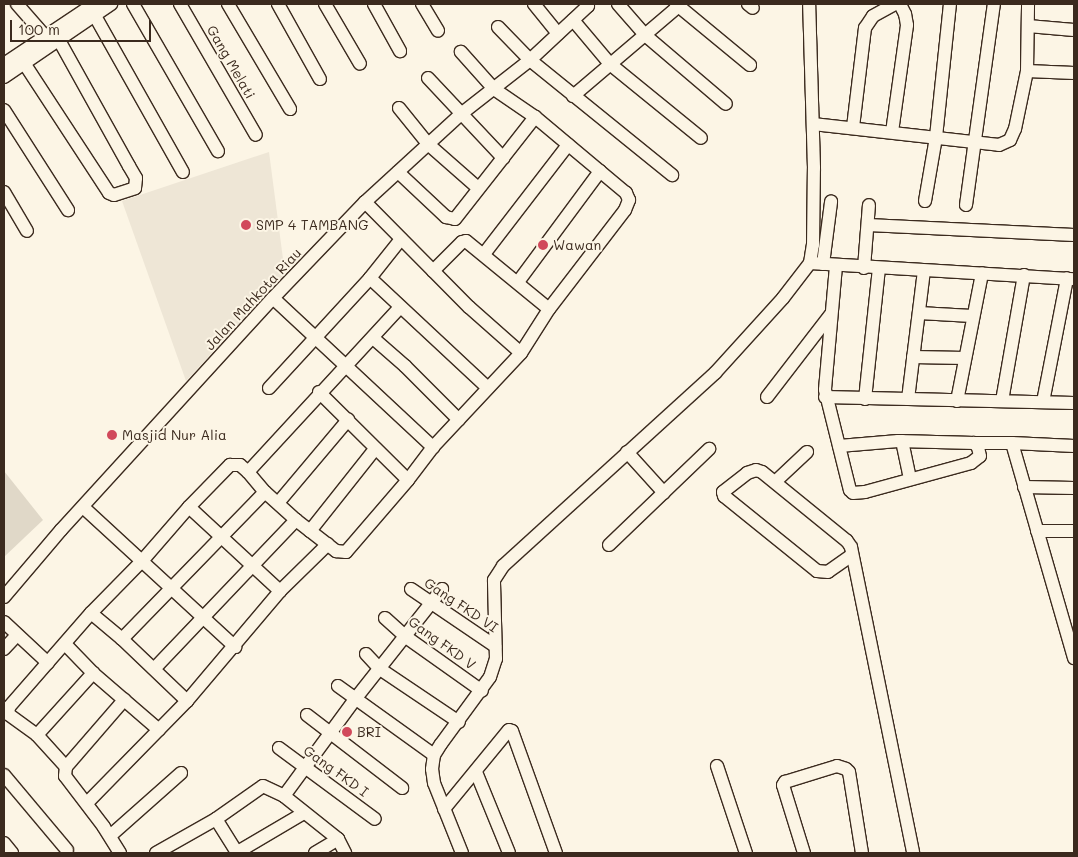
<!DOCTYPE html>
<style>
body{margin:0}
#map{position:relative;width:1078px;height:857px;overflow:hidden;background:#fcf5e5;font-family:Mali,sans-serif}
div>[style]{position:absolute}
.built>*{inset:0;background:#eee6d6}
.green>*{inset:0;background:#e0d8c8}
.roads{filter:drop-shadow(1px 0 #3b2a1e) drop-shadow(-1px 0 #3b2a1e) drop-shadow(0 1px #3b2a1e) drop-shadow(0 -1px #3b2a1e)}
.minor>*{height:12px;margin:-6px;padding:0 6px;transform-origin:6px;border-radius:6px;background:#fcf5e5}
.dots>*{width:14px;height:14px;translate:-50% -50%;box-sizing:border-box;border:2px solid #fcf5e5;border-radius:50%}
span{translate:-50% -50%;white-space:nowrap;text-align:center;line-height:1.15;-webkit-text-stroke:4px #fcf5e5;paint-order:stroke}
.street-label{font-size:14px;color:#3b2a1e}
.poi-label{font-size:14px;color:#3b2a1e}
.left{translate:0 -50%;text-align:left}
.frame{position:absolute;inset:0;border:5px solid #3b2a1e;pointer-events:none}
.scale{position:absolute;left:10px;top:20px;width:141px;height:22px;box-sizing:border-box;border:2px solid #3b2a1e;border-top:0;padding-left:6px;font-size:15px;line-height:18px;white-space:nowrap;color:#3b2a1e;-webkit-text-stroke:4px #fcf5e5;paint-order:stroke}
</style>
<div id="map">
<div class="built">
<div style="clip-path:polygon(269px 152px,285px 274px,186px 381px,122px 201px)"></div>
</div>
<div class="green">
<div style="clip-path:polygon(4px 471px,43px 520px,4px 557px)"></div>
</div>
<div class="roads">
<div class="minor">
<div style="left:17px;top:4px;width:43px;rotate:48.8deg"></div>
<div style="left:133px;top:4px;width:170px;rotate:60deg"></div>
<div style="left:180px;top:4px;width:151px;rotate:59.9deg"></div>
<div style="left:228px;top:4px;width:122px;rotate:59.4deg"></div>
<div style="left:278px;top:4px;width:86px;rotate:60.8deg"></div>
<div style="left:325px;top:4px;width:69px;rotate:59.7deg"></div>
<div style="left:374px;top:4px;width:54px;rotate:61deg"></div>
<div style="left:422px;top:4px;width:31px;rotate:59deg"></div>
<div style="left:534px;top:4px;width:38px;rotate:51deg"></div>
<div style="left:618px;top:4px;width:41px;rotate:48.9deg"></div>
<div style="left:645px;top:35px;width:106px;rotate:40.4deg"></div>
<div style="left:676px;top:4px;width:96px;rotate:39.5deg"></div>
<div style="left:748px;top:4px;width:6px;rotate:39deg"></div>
<div style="left:95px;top:16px;width:179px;rotate:60.6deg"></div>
<div style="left:573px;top:20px;width:57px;rotate:49.9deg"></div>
<div style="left:610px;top:64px;width:117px;rotate:39.1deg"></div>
<div style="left:1028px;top:26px;width:46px;rotate:5deg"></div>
<div style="left:498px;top:27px;width:46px;rotate:45.9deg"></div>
<div style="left:530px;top:60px;width:183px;rotate:39deg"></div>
<div style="left:24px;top:63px;width:155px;rotate:56.8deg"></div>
<div style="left:109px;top:193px;width:5px;rotate:22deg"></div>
<div style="left:114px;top:195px;width:22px;rotate:-18deg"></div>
<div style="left:135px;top:188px;width:10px;rotate:-84deg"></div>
<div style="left:136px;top:178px;width:14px;rotate:-120deg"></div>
<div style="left:129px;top:166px;width:144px;rotate:-119.1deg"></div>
<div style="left:4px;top:64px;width:108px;rotate:-33.7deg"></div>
<div style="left:1027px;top:71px;width:47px;rotate:2.4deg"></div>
<div style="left:4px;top:77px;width:130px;rotate:-34.3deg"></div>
<div style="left:428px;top:78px;width:110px;rotate:46.8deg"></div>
<div style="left:573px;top:96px;width:142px;rotate:-40.4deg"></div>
<div style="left:399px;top:108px;width:46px;rotate:51.1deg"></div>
<div style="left:428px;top:144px;width:67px;rotate:41.3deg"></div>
<div style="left:4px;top:110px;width:119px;rotate:57.4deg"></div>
<div style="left:813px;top:124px;width:187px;rotate:6.4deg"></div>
<div style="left:999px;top:145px;width:12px;rotate:-24deg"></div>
<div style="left:1010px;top:140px;width:12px;rotate:-66deg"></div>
<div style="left:1015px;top:129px;width:59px;rotate:-78.3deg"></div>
<div style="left:1027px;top:71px;width:67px;rotate:-89.1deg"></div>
<div style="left:853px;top:127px;width:100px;rotate:-83.1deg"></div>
<div style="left:865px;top:28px;width:14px;rotate:-56deg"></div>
<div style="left:873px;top:16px;width:25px;rotate:-29deg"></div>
<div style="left:892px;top:132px;width:108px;rotate:-82deg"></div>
<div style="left:907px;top:25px;width:11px;rotate:-100deg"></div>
<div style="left:905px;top:14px;width:11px;rotate:-117deg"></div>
<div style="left:398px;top:172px;width:66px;rotate:43.2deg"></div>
<div style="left:446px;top:217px;width:9px;rotate:13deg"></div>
<div style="left:455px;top:219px;width:130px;rotate:-51.9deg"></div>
<div style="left:4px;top:192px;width:45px;rotate:59.5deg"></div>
<div style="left:925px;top:201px;width:65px;rotate:-80.2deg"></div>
<div style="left:936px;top:137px;width:134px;rotate:-84deg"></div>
<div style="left:365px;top:202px;width:148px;rotate:45.3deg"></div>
<div style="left:469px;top:307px;width:69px;rotate:41.5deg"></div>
<div style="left:966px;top:205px;width:203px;rotate:-82.1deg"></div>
<div style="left:868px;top:225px;width:206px;rotate:2.8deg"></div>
<div style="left:484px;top:254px;width:138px;rotate:-52.4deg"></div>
<div style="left:810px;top:263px;width:264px;rotate:3.5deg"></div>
<div style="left:823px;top:264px;width:63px;rotate:-82.6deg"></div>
<div style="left:836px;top:266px;width:124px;rotate:95.1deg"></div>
<div style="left:825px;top:390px;width:103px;rotate:76deg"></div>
<div style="left:850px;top:490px;width:4px;rotate:45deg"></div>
<div style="left:853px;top:493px;width:12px;rotate:-5deg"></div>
<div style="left:865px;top:492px;width:110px;rotate:-15.3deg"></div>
<div style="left:971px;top:463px;width:11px;rotate:-38deg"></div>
<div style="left:980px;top:456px;width:9px;rotate:-103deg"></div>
<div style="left:978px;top:447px;width:6px;rotate:-135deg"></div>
<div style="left:974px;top:443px;width:76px;rotate:-178.5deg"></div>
<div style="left:898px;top:441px;width:59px;rotate:175.2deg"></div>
<div style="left:864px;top:268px;width:63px;rotate:-85.5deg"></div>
<div style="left:433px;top:271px;width:41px;rotate:-45deg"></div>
<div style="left:462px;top:242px;width:4px;rotate:-14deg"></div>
<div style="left:466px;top:241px;width:107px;rotate:39.3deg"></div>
<div style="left:370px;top:278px;width:50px;rotate:-51.5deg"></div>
<div style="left:518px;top:282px;width:138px;rotate:-53.5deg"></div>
<div style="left:273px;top:298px;width:219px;rotate:43deg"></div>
<div style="left:919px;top:313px;width:53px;rotate:3.2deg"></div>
<div style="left:373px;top:338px;width:43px;rotate:41.2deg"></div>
<div style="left:405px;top:366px;width:76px;rotate:45deg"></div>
<div style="left:913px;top:357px;width:52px;rotate:1.1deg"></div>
<div style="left:269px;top:388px;width:149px;rotate:-47.4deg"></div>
<div style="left:370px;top:278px;width:161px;rotate:43deg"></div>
<div style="left:319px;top:392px;width:125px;rotate:44.7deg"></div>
<div style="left:767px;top:397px;width:105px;rotate:-52.4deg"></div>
<div style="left:825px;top:397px;width:249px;rotate:1.4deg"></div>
<div style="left:865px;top:399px;width:131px;rotate:-83.9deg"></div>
<div style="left:908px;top:399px;width:129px;rotate:-82.9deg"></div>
<div style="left:957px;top:401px;width:130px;rotate:-78.9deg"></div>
<div style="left:1002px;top:401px;width:128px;rotate:-80.1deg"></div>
<div style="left:1043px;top:402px;width:126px;rotate:-79deg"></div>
<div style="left:902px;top:441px;width:39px;rotate:78deg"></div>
<div style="left:974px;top:443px;width:38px"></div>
<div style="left:1012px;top:443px;width:224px;rotate:73.9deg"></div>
<div style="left:1012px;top:443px;width:62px;rotate:2.8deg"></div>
<div style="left:627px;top:452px;width:55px;rotate:47.9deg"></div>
<div style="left:248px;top:472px;width:26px;rotate:50deg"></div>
<div style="left:265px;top:492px;width:42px;rotate:42.1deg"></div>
<div style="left:296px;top:520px;width:51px;rotate:37.8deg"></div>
<div style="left:336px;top:551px;width:10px;rotate:6deg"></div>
<div style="left:346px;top:552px;width:95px;rotate:-49.3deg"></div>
<div style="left:408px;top:480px;width:41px;rotate:-52.9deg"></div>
<div style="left:433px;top:447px;width:129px;rotate:-46.9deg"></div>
<div style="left:521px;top:353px;width:52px;rotate:-57.5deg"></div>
<div style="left:549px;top:309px;width:125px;rotate:-52.5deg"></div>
<div style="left:625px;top:210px;width:11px;rotate:-68deg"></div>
<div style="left:629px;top:200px;width:8px;rotate:-113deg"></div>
<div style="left:626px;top:193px;width:119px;rotate:-140.1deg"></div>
<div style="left:535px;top:117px;width:50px;rotate:-145.7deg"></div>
<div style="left:494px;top:89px;width:50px;rotate:-131.7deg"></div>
<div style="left:775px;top:482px;width:44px;rotate:-43.2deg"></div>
<div style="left:1024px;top:487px;width:50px;rotate:1.1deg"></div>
<div style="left:278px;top:503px;width:109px;rotate:-49.9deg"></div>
<div style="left:83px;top:507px;width:207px;rotate:42.6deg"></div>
<div style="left:189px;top:507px;width:124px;rotate:42.7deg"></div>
<div style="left:310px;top:531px;width:105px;rotate:-51.6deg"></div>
<div style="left:1037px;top:531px;width:37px"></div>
<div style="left:609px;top:545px;width:139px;rotate:-43.8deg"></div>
<div style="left:852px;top:555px;width:29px;rotate:145deg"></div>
<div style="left:828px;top:572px;width:11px;rotate:-175deg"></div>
<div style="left:817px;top:571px;width:119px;rotate:-141.1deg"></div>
<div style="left:724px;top:496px;width:4px;rotate:-104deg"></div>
<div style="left:723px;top:492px;width:31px;rotate:-38deg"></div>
<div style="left:747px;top:473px;width:9px;rotate:-18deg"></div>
<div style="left:756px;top:470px;width:6px;rotate:18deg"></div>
<div style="left:762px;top:472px;width:109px;rotate:39.1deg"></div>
<div style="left:847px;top:541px;width:7px;rotate:56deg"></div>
<div style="left:851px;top:547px;width:312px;rotate:78.5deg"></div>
<div style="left:411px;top:589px;width:102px;rotate:34.2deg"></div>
<div style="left:4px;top:597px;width:88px;rotate:-49.6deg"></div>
<div style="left:61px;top:530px;width:314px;rotate:-47.6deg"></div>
<div style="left:273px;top:298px;width:133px;rotate:-46.2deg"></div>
<div style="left:365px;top:202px;width:130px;rotate:-42.5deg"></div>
<div style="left:461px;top:114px;width:88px;rotate:-38deg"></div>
<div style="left:530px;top:60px;width:79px;rotate:-43deg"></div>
<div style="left:588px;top:6px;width:2px;rotate:-117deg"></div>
<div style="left:91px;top:613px;width:40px;rotate:40deg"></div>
<div style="left:122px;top:639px;width:90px;rotate:43.6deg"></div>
<div style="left:385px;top:618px;width:28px;rotate:42deg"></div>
<div style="left:406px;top:637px;width:93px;rotate:35.4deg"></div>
<div style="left:4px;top:622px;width:60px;rotate:43deg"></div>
<div style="left:122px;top:639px;width:205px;rotate:-45.8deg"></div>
<div style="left:65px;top:644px;width:40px;rotate:46deg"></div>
<div style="left:93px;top:673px;width:87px;rotate:40.8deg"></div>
<div style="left:4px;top:649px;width:19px;rotate:-47deg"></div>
<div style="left:366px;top:654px;width:21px;rotate:47deg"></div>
<div style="left:380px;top:669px;width:95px;rotate:33.9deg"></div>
<div style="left:154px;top:669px;width:206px;rotate:-46.4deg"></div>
<div style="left:338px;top:686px;width:118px;rotate:35.7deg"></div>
<div style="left:307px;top:715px;width:120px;rotate:37.5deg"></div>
<div style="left:37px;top:735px;width:84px;rotate:-47.9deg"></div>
<div style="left:279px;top:748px;width:119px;rotate:36.5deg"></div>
<div style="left:717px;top:766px;width:92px;rotate:71.6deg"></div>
<div style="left:66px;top:767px;width:43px;rotate:-132.2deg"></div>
<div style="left:37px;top:735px;width:36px;rotate:-144deg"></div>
<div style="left:8px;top:714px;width:7px;rotate:-82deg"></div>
<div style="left:9px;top:707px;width:125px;rotate:-48.9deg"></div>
<div style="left:91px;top:613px;width:73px;rotate:-45.6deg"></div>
<div style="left:142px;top:561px;width:72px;rotate:-49deg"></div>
<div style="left:189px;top:507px;width:59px;rotate:-45.7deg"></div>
<div style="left:230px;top:465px;width:10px"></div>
<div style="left:240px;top:465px;width:11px;rotate:41deg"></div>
<div style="left:248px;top:472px;width:224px;rotate:-47.3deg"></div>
<div style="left:476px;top:772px;width:87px;rotate:67.8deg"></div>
<div style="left:4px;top:775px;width:98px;rotate:50deg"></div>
<div style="left:284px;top:796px;width:122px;rotate:-53.7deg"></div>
<div style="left:356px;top:698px;width:139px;rotate:-51.7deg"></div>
<div style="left:87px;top:803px;width:143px;rotate:-45.6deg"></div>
<div style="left:187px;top:701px;width:144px;rotate:-49.8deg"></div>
<div style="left:280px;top:591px;width:67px;rotate:-44.4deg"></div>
<div style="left:444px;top:809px;width:102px;rotate:-50.6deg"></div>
<div style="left:509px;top:730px;width:3px;rotate:18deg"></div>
<div style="left:512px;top:731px;width:130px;rotate:70.2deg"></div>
<div style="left:216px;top:819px;width:40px;rotate:58deg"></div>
<div style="left:110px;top:836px;width:95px;rotate:-41.6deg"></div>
<div style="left:4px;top:843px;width:13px;rotate:51deg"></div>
<div style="left:120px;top:853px;width:31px;rotate:-122deg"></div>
<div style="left:104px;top:827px;width:64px;rotate:-127.4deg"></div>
<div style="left:65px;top:776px;width:9px;rotate:-84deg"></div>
<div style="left:66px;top:767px;width:89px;rotate:-49.1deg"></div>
<div style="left:156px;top:853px;width:69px;rotate:-29.5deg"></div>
<div style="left:216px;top:819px;width:57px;rotate:-35.1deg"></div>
<div style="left:263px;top:786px;width:23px;rotate:25deg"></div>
<div style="left:284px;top:796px;width:69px;rotate:38.5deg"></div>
<div style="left:338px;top:839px;width:16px;rotate:63deg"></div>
<div style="left:236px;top:853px;width:79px;rotate:-30.5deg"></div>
<div style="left:315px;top:853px;width:27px;rotate:-31deg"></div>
<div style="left:462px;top:853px;width:75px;rotate:-111.8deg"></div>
<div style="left:434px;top:783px;width:14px;rotate:-98deg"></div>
<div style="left:432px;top:769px;width:14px;rotate:-82deg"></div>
<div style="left:434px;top:755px;width:13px;rotate:-58deg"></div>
<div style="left:441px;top:744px;width:83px;rotate:-53.8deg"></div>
<div style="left:490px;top:677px;width:19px;rotate:-72deg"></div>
<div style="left:496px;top:659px;width:79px;rotate:-91.5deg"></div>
<div style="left:494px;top:580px;width:17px;rotate:-57deg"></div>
<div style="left:503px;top:566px;width:287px;rotate:-42.3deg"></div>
<div style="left:715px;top:373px;width:101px;rotate:-47.8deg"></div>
<div style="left:783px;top:298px;width:44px;rotate:-52.4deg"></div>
<div style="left:810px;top:263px;width:18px;rotate:-81deg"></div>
<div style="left:813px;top:245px;width:77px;rotate:-89.3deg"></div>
<div style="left:814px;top:168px;width:164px;rotate:-91.7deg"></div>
<div style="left:804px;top:853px;width:71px;rotate:-107.2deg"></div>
<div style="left:783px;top:785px;width:4px;rotate:-56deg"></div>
<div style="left:785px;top:782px;width:54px;rotate:-17.1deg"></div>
<div style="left:837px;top:766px;width:9px;rotate:18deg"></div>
<div style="left:846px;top:769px;width:4px;rotate:45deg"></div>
<div style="left:849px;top:772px;width:82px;rotate:80.9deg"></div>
</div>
</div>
<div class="dots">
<div style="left:246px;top:225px;background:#d1495b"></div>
<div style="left:543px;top:245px;background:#d1495b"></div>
<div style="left:112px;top:435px;background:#d1495b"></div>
<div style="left:347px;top:732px;background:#d1495b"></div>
</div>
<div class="street-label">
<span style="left:231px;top:62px;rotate:60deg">Gang Melati</span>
<span style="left:253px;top:299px;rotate:-47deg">Jalan Mahkota Riau</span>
<span style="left:461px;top:605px;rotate:34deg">Gang FKD VI</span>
<span style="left:442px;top:643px;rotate:36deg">Gang FKD V</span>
<span style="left:336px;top:771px;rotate:36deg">Gang FKD I</span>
</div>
<div class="poi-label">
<span class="left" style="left:256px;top:225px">SMP 4 TAMBANG</span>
<span class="left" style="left:553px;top:245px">Wawan</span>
<span class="left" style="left:122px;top:435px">Masjid Nur Alia</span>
<span class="left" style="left:357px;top:732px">BRI</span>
</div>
<div class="frame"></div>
<div class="scale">100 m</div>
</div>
